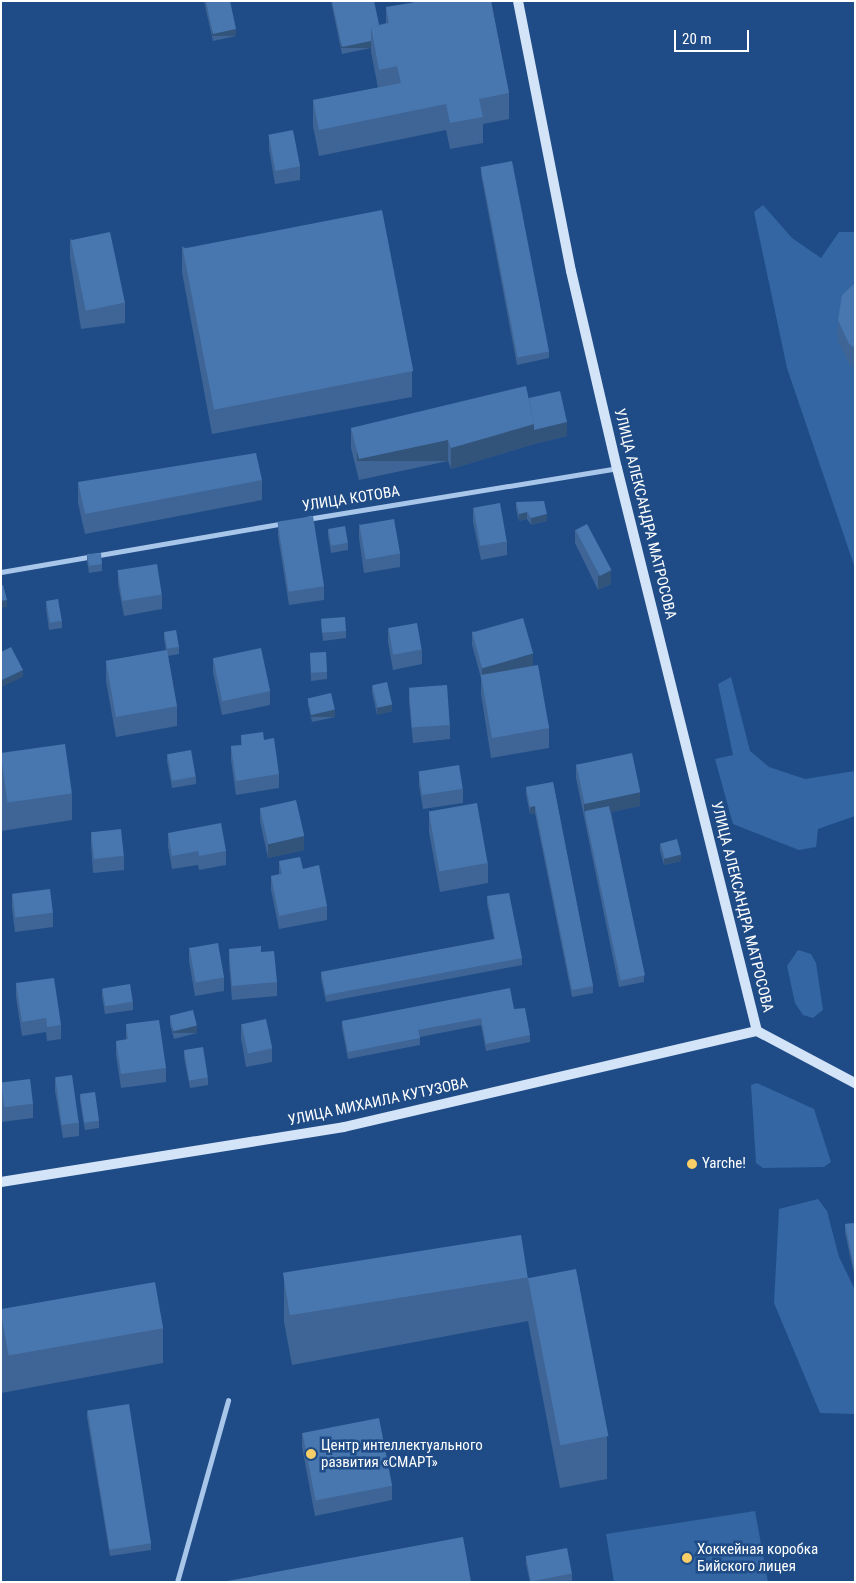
<!DOCTYPE html>
<meta charset="utf-8">
<style>
body{margin:0}
#map{position:relative;width:856px;height:1583px;overflow:hidden;background:#1f4c86;font-family:"Roboto Condensed",sans-serif}
div>[style]{position:absolute}
.green>*{inset:0;background:#3366a3}
.street>*{height:5px;margin:-2.5px;padding:0 2.5px;transform-origin:2.5px;border-radius:2.5px;background:#a8c6ea}
.secondary>*{height:10px;margin:-5px;padding:0 5px;transform-origin:5px;border-radius:5px;background:#d3e3f8}
.wall>*{inset:0;background:#3e6596}
.shaded-wall>*{inset:0;background:#32537a;transform-origin:0 0}
.building>*{inset:0;background:#4876ae;transform-origin:0 0}
.dots>*{width:14px;height:14px;translate:-50% -50%;box-sizing:border-box;border:2px solid #1f4c86;border-radius:50%}
span{translate:-50% -50%;white-space:nowrap;text-align:center;line-height:1.15;-webkit-text-stroke:5px #1f4c86;paint-order:stroke}
.street-label{font-size:15px;color:#fff}
.poi-label{font-size:15px;color:#fff}
.left{translate:0 -50%;text-align:left}
.frame{position:absolute;inset:0;border:2px solid #fff;pointer-events:none}
.scale{position:absolute;left:674px;top:30px;width:75px;height:22px;box-sizing:border-box;border:2px solid #fff;border-top:0;padding-left:6px;font-size:15px;line-height:18px;white-space:nowrap;color:#fff;-webkit-text-stroke:4px #1f4c86;paint-order:stroke}
</style>
<div id="map">
<div class="green">
<div style="clip-path:polygon(763px 205px,792px 238px,821px 258px,839px 232px,855px 232px,855px 568px,787px 368px,754px 212px)"></div>
<div style="clip-path:polygon(731px 677px,750px 751px,769px 767px,805px 779px,855px 771px,855px 816px,818px 829px,816px 847px,799px 850px,733px 824px,715px 759px,733px 755px,718px 684px)"></div>
<div style="clip-path:polygon(798px 950px,811px 954px,816px 963px,823px 1010px,813px 1018px,803px 1015px,795px 1003px,787px 966px)"></div>
<div style="clip-path:polygon(757px 1083px,814px 1109px,831px 1162px,824px 1167px,763px 1168px,756px 1163px,751px 1085px)"></div>
<div style="clip-path:polygon(818px 1199px,827px 1211px,839px 1257px,855px 1290px,855px 1414px,820px 1413px,774px 1303px,779px 1209px)"></div>
<div style="clip-path:polygon(755px 1511px,768px 1582px,614px 1582px,606px 1534px)"></div>
</div>
<div class="street">
<div style="left:307px;top:519px;width:314px;rotate:-9.3deg"></div>
<div style="left:1px;top:572px;width:287px;rotate:-9.8deg"></div>
<div style="left:177px;top:1582px;width:189px;rotate:-74.3deg"></div>
</div>
<div class="secondary">
<div style="left:518px;top:1px;width:275px;rotate:78.9deg"></div>
<div style="left:571px;top:271px;width:202px;rotate:76.9deg"></div>
<div style="left:617px;top:468px;width:580px;rotate:76.04deg"></div>
<div style="left:757px;top:1031px;width:111px;rotate:28deg"></div>
<div style="left:1px;top:1182px;width:347px;rotate:-9.1deg"></div>
<div style="left:344px;top:1127px;width:424px;rotate:-13.1deg"></div>
</div>
<div class="wall">
<div style="clip-path:polygon(204px 1px,230px 1px,236px 36px,213px 41px)"></div>
<div style="clip-path:polygon(331px 1px,374px 1px,379px 25px,386px 23px,386px 7px,412px 3px,412px 1px,491px 1px,509px 93px,509px 119px,483px 124px,483px 143px,450px 149px,446px 130px,319px 156px,313px 126px,313px 100px,378px 88px,371px 52px,371px 48px,342px 54px)"></div>
<div style="clip-path:polygon(269px 135px,300px 166px,300px 180px,275px 184px,269px 149px)"></div>
<div style="clip-path:polygon(481px 167px,549px 351px,549px 358px,517px 365px,481px 174px)"></div>
<div style="clip-path:polygon(70px 238px,125px 302px,125px 323px,81px 329px,70px 258px)"></div>
<div style="clip-path:polygon(182px 246px,412px 371px,412px 397px,212px 434px,182px 272px)"></div>
<div style="clip-path:polygon(855px 283px,855px 368px,849px 364px,838px 341px,838px 320px)"></div>
<div style="clip-path:polygon(529px 398px,567px 436px,534px 444px,451px 469px,448px 461px,359px 480px,351px 448px,351px 428px)"></div>
<div style="clip-path:polygon(262px 480px,262px 500px,85px 534px,78px 503px,78px 482px)"></div>
<div style="clip-path:polygon(516px 502px,547px 521px,531px 525px,527px 519px,519px 521px,516px 509px)"></div>
<div style="clip-path:polygon(473px 508px,507px 541px,507px 555px,481px 560px,473px 522px)"></div>
<div style="clip-path:polygon(278px 522px,324px 586px,324px 600px,289px 605px,278px 536px)"></div>
<div style="clip-path:polygon(359px 524px,400px 553px,400px 567px,364px 573px,359px 538px)"></div>
<div style="clip-path:polygon(328px 529px,348px 543px,348px 550px,331px 553px,328px 536px)"></div>
<div style="clip-path:polygon(575px 529px,611px 584px,598px 590px,575px 543px)"></div>
<div style="clip-path:polygon(87px 554px,102px 564px,102px 571px,89px 573px,87px 561px)"></div>
<div style="clip-path:polygon(118px 571px,162px 595px,162px 609px,124px 616px,118px 584px)"></div>
<div style="clip-path:polygon(46px 601px,62px 621px,62px 628px,49px 630px,46px 608px)"></div>
<div style="clip-path:polygon(321px 620px,346px 631px,346px 638px,323px 641px)"></div>
<div style="clip-path:polygon(388px 628px,422px 650px,422px 664px,393px 670px,388px 642px)"></div>
<div style="clip-path:polygon(472px 631px,533px 666px,549px 728px,549px 748px,491px 758px,481px 694px,481px 678px,472px 645px)"></div>
<div style="clip-path:polygon(164px 632px,179px 647px,179px 654px,168px 656px,177px 706px,177px 726px,116px 737px,106px 681px,106px 661px,166px 650px,164px 639px)"></div>
<div style="clip-path:polygon(310px 653px,327px 672px,327px 679px,311px 681px)"></div>
<div style="clip-path:polygon(213px 658px,270px 691px,270px 705px,222px 715px,213px 672px)"></div>
<div style="clip-path:polygon(372px 685px,392px 711px,377px 715px,372px 692px)"></div>
<div style="clip-path:polygon(409px 688px,450px 725px,450px 739px,413px 743px,409px 702px)"></div>
<div style="clip-path:polygon(308px 698px,335px 717px,312px 722px,308px 705px)"></div>
<div style="clip-path:polygon(241px 735px,264px 740px,279px 774px,279px 788px,236px 795px,231px 760px,231px 746px,241px 745px)"></div>
<div style="clip-path:polygon(1px 754px,72px 794px,72px 820px,1px 831px)"></div>
<div style="clip-path:polygon(167px 754px,196px 777px,196px 784px,172px 788px,167px 761px)"></div>
<div style="clip-path:polygon(576px 764px,640px 806px,611px 812px,644px 975px,644px 982px,619px 987px,576px 778px)"></div>
<div style="clip-path:polygon(419px 772px,463px 789px,463px 803px,423px 809px,419px 786px)"></div>
<div style="clip-path:polygon(553px 782px,593px 986px,593px 993px,572px 997px,535px 813px,530px 814px,526px 794px,526px 787px)"></div>
<div style="clip-path:polygon(260px 807px,304px 850px,268px 858px,260px 821px)"></div>
<div style="clip-path:polygon(429px 811px,488px 863px,488px 883px,440px 892px,429px 832px)"></div>
<div style="clip-path:polygon(91px 832px,124px 856px,124px 870px,93px 873px,91px 845px)"></div>
<div style="clip-path:polygon(168px 833px,226px 851px,226px 865px,199px 870px,198px 865px,172px 869px,168px 847px)"></div>
<div style="clip-path:polygon(660px 843px,681px 861px,664px 865px,660px 850px)"></div>
<div style="clip-path:polygon(279px 861px,303px 869px,327px 906px,327px 920px,279px 929px,271px 890px,271px 876px,279px 874px)"></div>
<div style="clip-path:polygon(12px 894px,53px 913px,53px 927px,15px 932px,12px 908px)"></div>
<div style="clip-path:polygon(487px 896px,522px 958px,522px 965px,326px 1002px,321px 979px,321px 972px,494px 939px,487px 903px)"></div>
<div style="clip-path:polygon(189px 947px,224px 977px,224px 991px,195px 996px,189px 961px)"></div>
<div style="clip-path:polygon(229px 949px,261px 952px,277px 982px,277px 996px,232px 1000px,229px 963px)"></div>
<div style="clip-path:polygon(16px 983px,61px 1025px,61px 1039px,47px 1041px,46px 1032px,22px 1036px,16px 997px)"></div>
<div style="clip-path:polygon(102px 989px,133px 1002px,133px 1010px,105px 1014px,102px 996px)"></div>
<div style="clip-path:polygon(514px 1009px,530px 1035px,530px 1042px,486px 1051px,481px 1025px,420px 1037px,420px 1045px,348px 1059px,342px 1028px,342px 1021px)"></div>
<div style="clip-path:polygon(170px 1017px,197px 1033px,174px 1039px,170px 1024px)"></div>
<div style="clip-path:polygon(126px 1024px,166px 1068px,166px 1082px,121px 1088px,116px 1055px,116px 1041px,126px 1040px)"></div>
<div style="clip-path:polygon(241px 1024px,272px 1048px,272px 1062px,246px 1067px,241px 1038px)"></div>
<div style="clip-path:polygon(184px 1050px,208px 1078px,208px 1085px,190px 1088px,184px 1057px)"></div>
<div style="clip-path:polygon(55px 1078px,79px 1122px,79px 1136px,63px 1138px,55px 1091px)"></div>
<div style="clip-path:polygon(1px 1082px,33px 1104px,33px 1118px,1px 1122px)"></div>
<div style="clip-path:polygon(80px 1094px,99px 1121px,99px 1128px,85px 1130px,80px 1101px)"></div>
<div style="clip-path:polygon(855px 1223px,855px 1279px,845px 1232px,845px 1224px)"></div>
<div style="clip-path:polygon(528px 1277px,607px 1436px,607px 1479px,560px 1488px,528px 1321px,292px 1365px,284px 1322px,284px 1279px)"></div>
<div style="clip-path:polygon(1px 1311px,163px 1328px,163px 1363px,1px 1393px)"></div>
<div style="clip-path:polygon(87px 1410px,151px 1543px,151px 1550px,110px 1556px,87px 1417px)"></div>
<div style="clip-path:polygon(302px 1433px,392px 1486px,392px 1500px,315px 1516px,302px 1447px)"></div>
<div style="clip-path:polygon(526px 1557px,572px 1574px,572px 1581px,566px 1582px,530px 1582px,526px 1564px)"></div>
</div>
<div class="shaded-wall">
<div style="left:236px;top:29px;width:7px;height:24px;rotate:90deg"></div>
<div style="left:371px;top:41px;width:7px;height:30px;rotate:90deg"></div>
<div style="clip-path:polygon(567px 422px,567px 436px,534px 444px,451px 469px,451px 448px,534px 424px)"></div>
<div style="left:448px;top:440px;width:21px;height:91px;rotate:90deg"></div>
<div style="clip-path:polygon(527px 512px,527px 519px,519px 521px,519px 514px)"></div>
<div style="clip-path:polygon(547px 514px,547px 521px,531px 525px,531px 518px)"></div>
<div style="clip-path:polygon(611px 570px,611px 584px,598px 590px,598px 576px)"></div>
<div style="clip-path:polygon(7px 600px,7px 607px,1px 608px,1px 601px)"></div>
<div style="clip-path:polygon(533px 654px,533px 668px,482px 681px,482px 668px)"></div>
<div style="clip-path:polygon(23px 670px,23px 677px,2px 687px,2px 680px)"></div>
<div style="clip-path:polygon(392px 704px,392px 711px,377px 715px,377px 707px)"></div>
<div style="left:335px;top:710px;width:7px;height:24px;rotate:90deg"></div>
<div style="clip-path:polygon(640px 792px,640px 806px,586px 817px,584px 811px,584px 804px)"></div>
<div style="clip-path:polygon(535px 806px,535px 813px,530px 814px,530px 807px)"></div>
<div style="clip-path:polygon(304px 836px,304px 850px,268px 858px,268px 844px)"></div>
<div style="clip-path:polygon(681px 854px,681px 861px,664px 865px,664px 858px)"></div>
<div style="left:197px;top:1026px;width:7px;height:24px;rotate:90deg"></div>
</div>
<div class="building">
<div style="clip-path:polygon(206px 1px,230px 1px,236px 29px,213px 34px)"></div>
<div style="clip-path:polygon(332px 1px,374px 1px,379px 25px,371px 27px,371px 41px,342px 47px)"></div>
<div style="clip-path:polygon(423px 1px,491px 1px,509px 93px,479px 99px,483px 117px,450px 123px,446px 104px,319px 130px,313px 100px,401px 83px,397px 66px,379px 70px,371px 27px,389px 23px,386px 7px)"></div>
<div style="left:293px;top:130px;width:37px;height:25px;rotate:79deg"></div>
<div style="left:512px;top:161px;width:194px;height:32px;rotate:79deg"></div>
<div style="left:382px;top:210px;width:164px;height:203px;rotate:79deg"></div>
<div style="left:110px;top:232px;width:72px;height:40px;rotate:78deg"></div>
<div style="clip-path:polygon(855px 283px,855px 348px,849px 344px,838px 320px,842px 295px)"></div>
<div style="clip-path:polygon(526px 386px,534px 424px,451px 448px,448px 440px,359px 459px,351px 428px)"></div>
<div style="clip-path:polygon(560px 391px,567px 422px,534px 430px,534px 424px,529px 398px)"></div>
<div style="clip-path:polygon(256px 453px,262px 480px,85px 514px,78px 482px)"></div>
<div style="clip-path:polygon(544px 501px,547px 514px,531px 518px,527px 512px,519px 514px,516px 502px)"></div>
<div style="left:500px;top:503px;width:39px;height:27px;rotate:80deg"></div>
<div style="left:313px;top:516px;width:71px;height:36px;rotate:81deg"></div>
<div style="left:394px;top:519px;width:35px;height:35px;rotate:80deg"></div>
<div style="left:587px;top:524px;width:52px;height:13px;rotate:62deg"></div>
<div style="left:345px;top:526px;width:17px;height:17px;rotate:80deg"></div>
<div style="clip-path:polygon(101px 553px,102px 564px,89px 566px,87px 554px)"></div>
<div style="left:157px;top:564px;width:31px;height:40px;rotate:81deg"></div>
<div style="clip-path:polygon(1px 585px,3px 585px,7px 600px,1px 601px)"></div>
<div style="left:58px;top:599px;width:22px;height:12px;rotate:80deg"></div>
<div style="left:345px;top:617px;width:14px;height:24px;rotate:86deg"></div>
<div style="left:523px;top:618px;width:37px;height:53px;rotate:74deg"></div>
<div style="left:417px;top:623px;width:27px;height:29px;rotate:80deg"></div>
<div style="left:176px;top:630px;width:17px;height:12px;rotate:80deg"></div>
<div style="clip-path:polygon(11px 647px,23px 670px,2px 680px,1px 678px,1px 652px)"></div>
<div style="left:261px;top:648px;width:44px;height:49px;rotate:78deg"></div>
<div style="left:167px;top:650px;width:57px;height:62px;rotate:80deg"></div>
<div style="left:326px;top:652px;width:20px;height:16px;rotate:87deg"></div>
<div style="left:538px;top:665px;width:64px;height:58px;rotate:80deg"></div>
<div style="left:387px;top:682px;width:23px;height:15px;rotate:77deg"></div>
<div style="left:447px;top:685px;width:40px;height:38px;rotate:86deg"></div>
<div style="left:331px;top:693px;width:17px;height:24px;rotate:77deg"></div>
<div style="clip-path:polygon(263px 732px,264px 740px,274px 738px,279px 774px,236px 781px,231px 746px,242px 745px,241px 735px)"></div>
<div style="left:65px;top:744px;width:50px;height:65px;rotate:82deg"></div>
<div style="left:191px;top:750px;width:27px;height:24px;rotate:80deg"></div>
<div style="left:632px;top:753px;width:40px;height:57px;rotate:78deg"></div>
<div style="left:459px;top:765px;width:24px;height:41px;rotate:81deg"></div>
<div style="clip-path:polygon(553px 782px,593px 986px,572px 990px,535px 806px,530px 807px,526px 787px)"></div>
<div style="left:296px;top:800px;width:37px;height:37px;rotate:77deg"></div>
<div style="left:477px;top:803px;width:61px;height:49px;rotate:80deg"></div>
<div style="left:609px;top:806px;width:173px;height:25px;rotate:78deg"></div>
<div style="clip-path:polygon(221px 823px,226px 851px,199px 856px,198px 851px,172px 856px,168px 833px)"></div>
<div style="left:121px;top:829px;width:27px;height:30px;rotate:84deg"></div>
<div style="left:677px;top:839px;width:16px;height:17px;rotate:75deg"></div>
<div style="clip-path:polygon(300px 857px,303px 869px,319px 865px,327px 906px,279px 916px,271px 876px,282px 874px,279px 861px)"></div>
<div style="left:50px;top:889px;width:24px;height:38px;rotate:83deg"></div>
<div style="clip-path:polygon(509px 893px,522px 958px,326px 995px,321px 972px,495px 939px,487px 896px)"></div>
<div style="left:218px;top:943px;width:35px;height:29px;rotate:80deg"></div>
<div style="clip-path:polygon(261px 946px,261px 952px,274px 951px,277px 982px,232px 986px,229px 949px)"></div>
<div style="clip-path:polygon(54px 978px,61px 1025px,47px 1027px,46px 1018px,22px 1022px,16px 983px)"></div>
<div style="left:130px;top:984px;width:18px;height:28px;rotate:81deg"></div>
<div style="clip-path:polygon(510px 988px,514px 1009px,525px 1008px,530px 1035px,486px 1044px,481px 1018px,418px 1030px,420px 1038px,348px 1052px,342px 1021px)"></div>
<div style="left:193px;top:1010px;width:16px;height:24px;rotate:76deg"></div>
<div style="left:266px;top:1019px;width:30px;height:25px;rotate:78deg"></div>
<div style="clip-path:polygon(159px 1020px,166px 1068px,121px 1074px,116px 1041px,128px 1039px,126px 1024px)"></div>
<div style="left:203px;top:1047px;width:31px;height:19px;rotate:81deg"></div>
<div style="left:72px;top:1075px;width:48px;height:17px;rotate:82deg"></div>
<div style="left:30px;top:1079px;width:25px;height:29px;rotate:83deg"></div>
<div style="left:95px;top:1092px;width:29px;height:15px;rotate:82deg"></div>
<div style="clip-path:polygon(855px 1223px,855px 1272px,845px 1224px)"></div>
<div style="left:521px;top:1235px;width:43px;height:241px;rotate:81deg"></div>
<div style="left:576px;top:1269px;width:170px;height:49px;rotate:79deg"></div>
<div style="left:155px;top:1282px;width:47px;height:157px;rotate:80deg"></div>
<div style="left:129px;top:1404px;width:141px;height:42px;rotate:81deg"></div>
<div style="left:379px;top:1418px;width:69px;height:78px;rotate:79deg"></div>
<div style="clip-path:polygon(463px 1537px,471px 1582px,222px 1582px)"></div>
<div style="left:567px;top:1548px;width:26px;height:42px;rotate:79deg"></div>
</div>
<div class="dots">
<div style="left:692px;top:1164px;background:#f8ce68"></div>
<div style="left:311px;top:1454px;background:#f8ce68"></div>
<div style="left:687px;top:1558px;background:#f8ce68"></div>
</div>
<div class="street-label">
<span style="left:351px;top:499px;rotate:-9deg">УЛИЦА КОТОВА</span>
<span style="left:645px;top:514px;rotate:76deg">УЛИЦА АЛЕКСАНДРА МАТРОСОВА</span>
<span style="left:742px;top:907px;rotate:76deg">УЛИЦА АЛЕКСАНДРА МАТРОСОВА</span>
<span style="left:378px;top:1102px;rotate:-12deg">УЛИЦА МИХАИЛА КУТУЗОВА</span>
</div>
<div class="poi-label">
<span class="left" style="left:702px;top:1164px">Yarche!</span>
<span class="left" style="left:321px;top:1454px">Центр интеллектуального<br>развития «СМАРТ»</span>
<span class="left" style="left:697px;top:1558px">Хоккейная коробка<br>Бийского лицея</span>
</div>
<div class="frame"></div>
<div class="scale">20 m</div>
</div>
